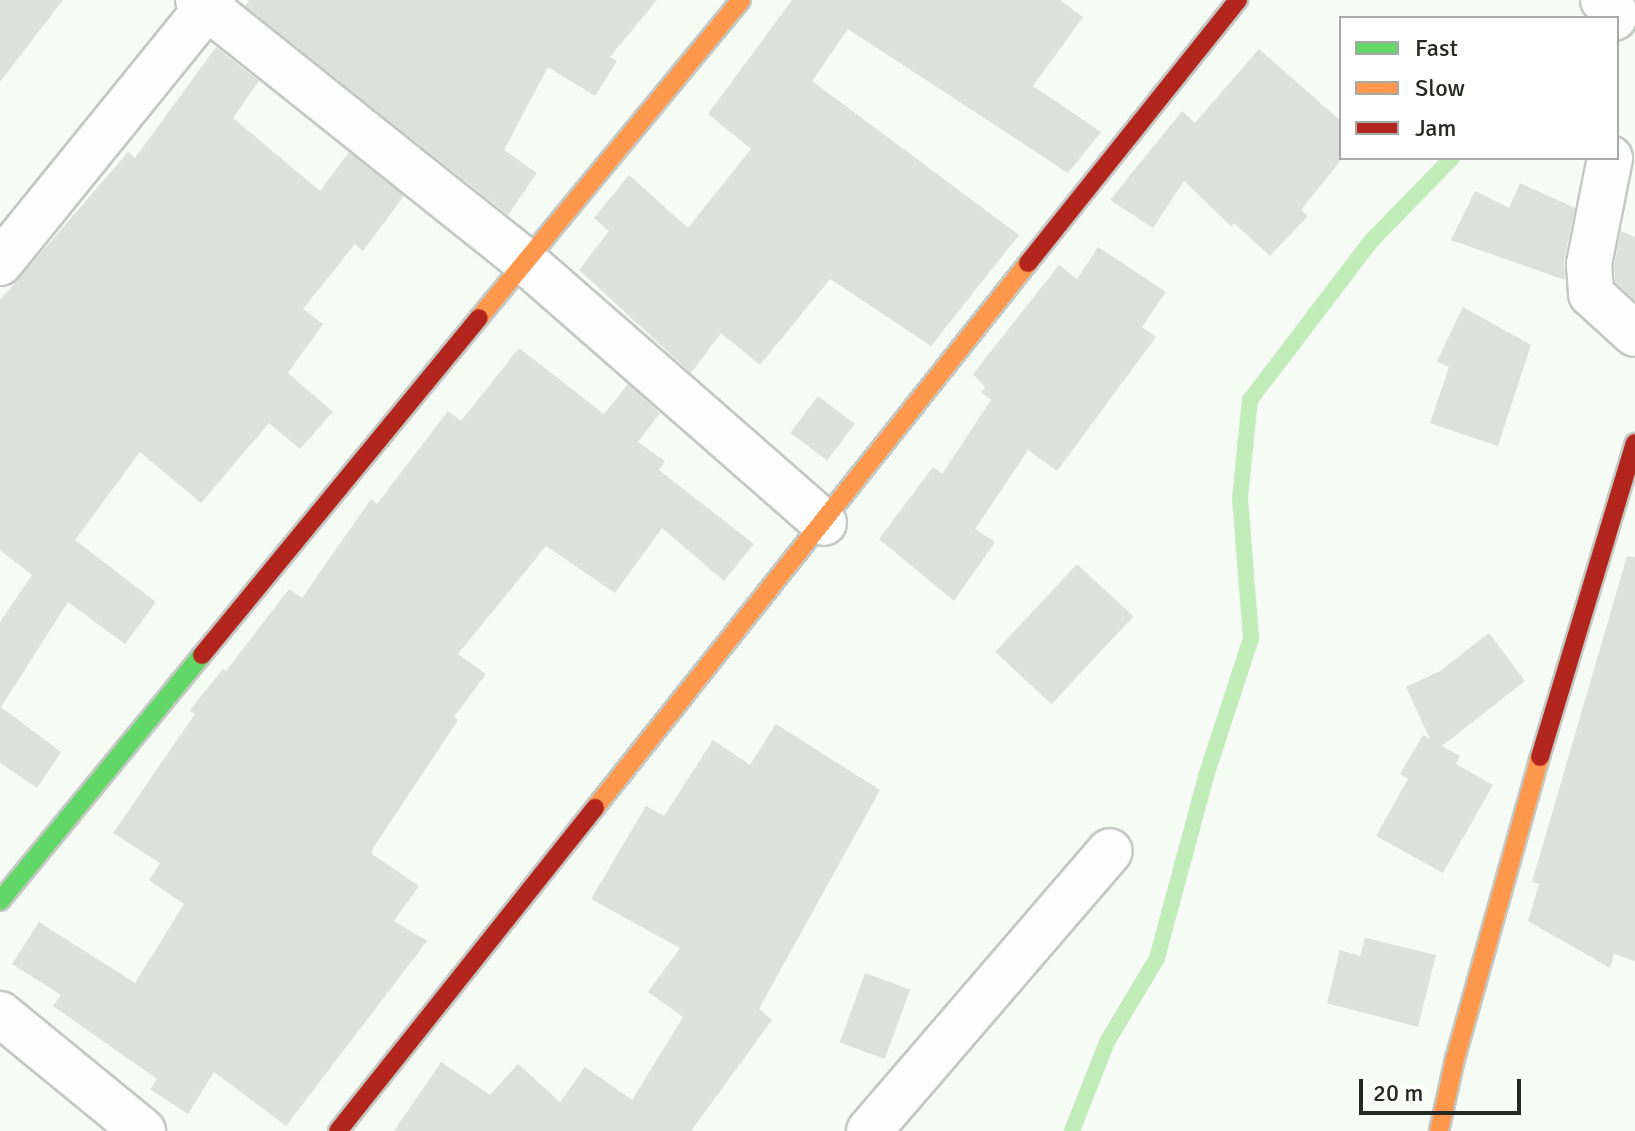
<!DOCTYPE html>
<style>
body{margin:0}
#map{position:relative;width:1635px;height:1131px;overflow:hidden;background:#f6fbf6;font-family:Signika,sans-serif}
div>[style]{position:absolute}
.stream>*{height:16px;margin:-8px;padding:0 8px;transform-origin:8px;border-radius:8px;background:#c1ecba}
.building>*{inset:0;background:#dde1dc;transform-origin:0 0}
.roads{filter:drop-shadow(2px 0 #c3c8c3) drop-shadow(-2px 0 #c3c8c3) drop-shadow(0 2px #c3c8c3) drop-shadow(0 -2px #c3c8c3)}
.street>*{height:44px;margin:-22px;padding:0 22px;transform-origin:22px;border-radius:22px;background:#fefefe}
.fast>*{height:18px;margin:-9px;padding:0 9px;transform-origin:9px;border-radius:9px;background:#63d668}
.slow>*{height:18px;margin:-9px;padding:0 9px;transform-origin:9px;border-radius:9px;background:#ff974d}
.jam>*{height:18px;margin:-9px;padding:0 9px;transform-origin:9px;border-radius:9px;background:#b3261e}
span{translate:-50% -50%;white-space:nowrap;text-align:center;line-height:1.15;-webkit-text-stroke:8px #fff;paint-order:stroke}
.legend{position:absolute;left:1339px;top:16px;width:280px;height:144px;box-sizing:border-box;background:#fff;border:2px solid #a7a9a7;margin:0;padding:10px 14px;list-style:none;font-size:24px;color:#242923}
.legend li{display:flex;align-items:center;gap:16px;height:40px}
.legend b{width:40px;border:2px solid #a7a9a7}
.scale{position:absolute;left:1359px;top:1079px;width:162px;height:36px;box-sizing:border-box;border:4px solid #242923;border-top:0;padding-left:10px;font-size:24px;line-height:28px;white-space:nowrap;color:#242923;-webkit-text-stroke:6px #fff;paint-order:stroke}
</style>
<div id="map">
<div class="stream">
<div style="left:1072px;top:1131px;width:96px;rotate:-68.5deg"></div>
<div style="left:1107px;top:1042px;width:98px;rotate:-59.2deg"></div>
<div style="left:1157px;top:958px;width:188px;rotate:-74.9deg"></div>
<div style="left:1206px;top:776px;width:145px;rotate:-71.9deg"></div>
<div style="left:1251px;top:638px;width:140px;rotate:-94.5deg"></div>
<div style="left:1240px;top:498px;width:99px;rotate:-84.2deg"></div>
<div style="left:1250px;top:400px;width:201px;rotate:-52.7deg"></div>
<div style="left:1372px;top:240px;width:115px;rotate:-45.7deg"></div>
</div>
<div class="building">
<div style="clip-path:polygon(0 0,63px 0,0 82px)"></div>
<div style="clip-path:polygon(249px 0,657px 0,610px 57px,617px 61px,595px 96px,548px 67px,504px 150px,537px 173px,508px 215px,245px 6px)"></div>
<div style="clip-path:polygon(792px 0,1060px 0,1083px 17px,1033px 86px,1101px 132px,1068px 173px,848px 29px,812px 81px,1019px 235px,931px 346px,830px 279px,760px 365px,721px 333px,691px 373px,579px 270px,609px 231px,594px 218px,629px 175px,688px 228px,751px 149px,708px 114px)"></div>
<div style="clip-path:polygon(216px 47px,259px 81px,233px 118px,320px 191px,349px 152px,404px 196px,363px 251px,355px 244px,303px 309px,323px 324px,288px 373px,333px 412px,300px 449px,269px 423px,201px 503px,140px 452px,75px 540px,156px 602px,125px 644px,68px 602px,1px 707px,61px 752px,37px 788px,0 763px,0 622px,32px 575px,0 550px,0 300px,128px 152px,135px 158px)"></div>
<div style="clip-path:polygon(1259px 49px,1341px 121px,1341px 160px,1301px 210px,1308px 216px,1270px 256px,1234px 223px,1231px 226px,1184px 181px,1153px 228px,1110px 200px,1182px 111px,1195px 123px)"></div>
<div style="clip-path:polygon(1520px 183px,1575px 208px,1564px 260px,1565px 280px,1451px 240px,1475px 191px,1509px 208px)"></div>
<div style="clip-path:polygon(1621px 231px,1635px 237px,1635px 300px,1615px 282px,1614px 266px)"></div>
<div style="clip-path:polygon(1098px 247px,1166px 292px,1142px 327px,1156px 337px,1057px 471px,1028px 450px,975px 529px,995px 542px,954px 601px,879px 539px,933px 467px,942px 474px,991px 400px,981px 392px,985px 387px,973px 374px,1059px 265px,1077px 279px)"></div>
<div style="clip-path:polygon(1463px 307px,1531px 345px,1498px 446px,1430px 423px,1449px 367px,1437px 361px)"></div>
<div style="clip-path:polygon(519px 348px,604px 414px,628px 384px,660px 413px,638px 442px,665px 461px,659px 470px,754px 544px,724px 581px,662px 528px,615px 593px,546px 546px,458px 654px,486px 674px,454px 717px,458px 720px,373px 848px,372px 854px,419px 886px,394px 921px,427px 941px,286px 1126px,214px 1072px,188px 1114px,150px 1089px,157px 1079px,53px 1006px,61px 995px,12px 964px,39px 922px,135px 983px,184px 904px,149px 880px,160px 863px,113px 833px,195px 714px,190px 711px,193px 706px,223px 669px,226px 671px,289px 589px,302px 598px,371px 499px,377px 504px,448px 411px,461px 421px)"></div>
<div style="left:818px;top:396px;width:46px;height:46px;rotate:37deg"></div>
<div style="clip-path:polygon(1627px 556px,1635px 557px,1635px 961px,1614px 954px,1610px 968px,1528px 921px,1539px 884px,1532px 882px)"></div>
<div style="left:1077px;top:564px;width:77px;height:120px;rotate:43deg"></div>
<div style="clip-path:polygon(1489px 633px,1525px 681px,1442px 746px,1460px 756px,1456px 764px,1493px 785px,1443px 873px,1376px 836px,1408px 779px,1400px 774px,1423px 735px,1430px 739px,1406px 687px,1440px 671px)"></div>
<div style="clip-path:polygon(776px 724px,880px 790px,759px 1009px,772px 1020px,691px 1131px,394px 1131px,441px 1062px,490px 1095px,518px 1064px,560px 1102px,585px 1067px,632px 1100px,683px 1017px,648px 992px,680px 948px,591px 899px,646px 806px,664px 816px,713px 740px,750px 765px)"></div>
<div style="clip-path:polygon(1365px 938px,1436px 955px,1418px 1027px,1327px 1003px,1340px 950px,1360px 956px)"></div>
<div style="left:865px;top:973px;width:48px;height:74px;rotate:20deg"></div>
</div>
<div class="roads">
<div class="street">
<div style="left:198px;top:0;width:420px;rotate:38.6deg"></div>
<div style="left:526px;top:262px;width:396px;rotate:41.2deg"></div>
<div style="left:1603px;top:0;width:16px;rotate:45deg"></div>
<div style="left:1614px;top:11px;width:7px;rotate:90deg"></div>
<div style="left:1610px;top:158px;width:108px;rotate:101.2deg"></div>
<div style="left:1589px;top:264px;width:30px;rotate:86deg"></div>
<div style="left:1591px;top:294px;width:59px;rotate:42.3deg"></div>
<div style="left:0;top:263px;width:338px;rotate:-51deg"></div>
<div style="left:0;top:1014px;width:185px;rotate:39.3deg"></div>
<div style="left:869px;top:1131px;width:369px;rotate:-49.3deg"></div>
</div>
<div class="fast">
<div style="left:0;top:901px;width:318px;rotate:-50.6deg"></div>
</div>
<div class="slow">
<div style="left:479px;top:318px;width:412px;rotate:-50.5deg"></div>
<div style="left:595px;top:808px;width:696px;rotate:-51.53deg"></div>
<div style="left:1439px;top:1131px;width:74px;rotate:-77.5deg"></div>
<div style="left:1455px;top:1059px;width:314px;rotate:-74.3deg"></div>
</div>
<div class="jam">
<div style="left:1028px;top:263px;width:337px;rotate:-51.4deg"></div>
<div style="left:202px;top:655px;width:436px;rotate:-50.6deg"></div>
<div style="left:1540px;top:757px;width:328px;rotate:-73.2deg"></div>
<div style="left:338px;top:1131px;width:413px;rotate:-51.5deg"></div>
</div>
</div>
<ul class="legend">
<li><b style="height:10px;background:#63d668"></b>Fast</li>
<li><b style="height:10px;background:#ff974d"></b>Slow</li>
<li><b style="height:10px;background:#b3261e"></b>Jam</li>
</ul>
<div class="scale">20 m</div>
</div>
